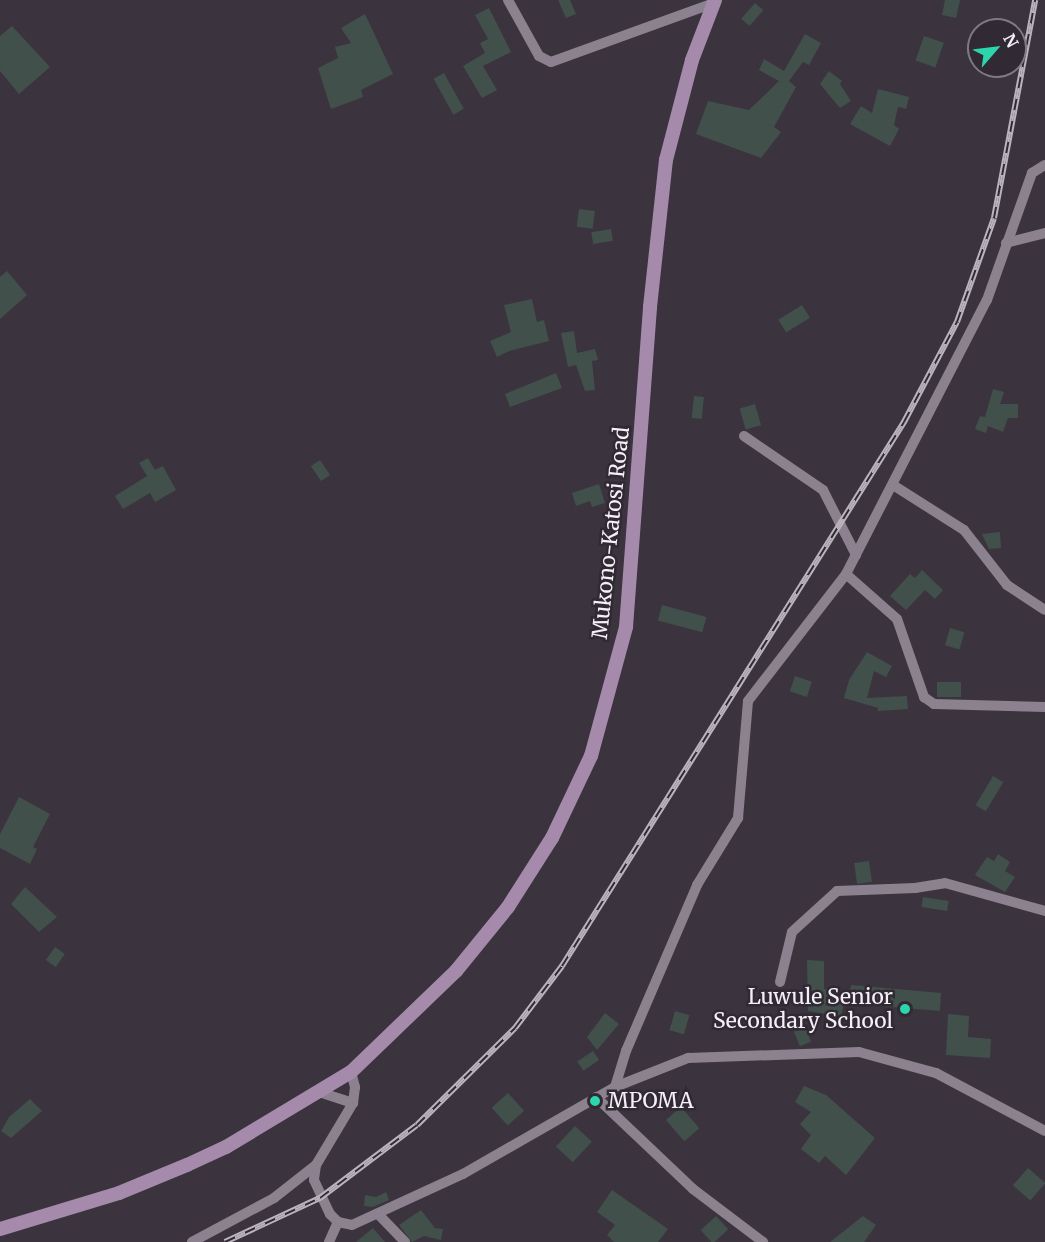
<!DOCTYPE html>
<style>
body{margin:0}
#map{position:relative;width:1045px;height:1242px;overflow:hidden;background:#3b333e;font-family:Merriweather,serif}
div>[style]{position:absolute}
.building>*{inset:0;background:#41504b;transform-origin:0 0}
.minor>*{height:10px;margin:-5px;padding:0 5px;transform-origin:5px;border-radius:5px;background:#8c828f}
.secondary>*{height:14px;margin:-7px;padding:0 7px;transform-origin:7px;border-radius:7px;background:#a58aac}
.rail>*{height:6px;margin-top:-3px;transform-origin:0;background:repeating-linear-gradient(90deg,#312933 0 11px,#bab4bc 0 22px);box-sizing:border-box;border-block:2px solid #bab4bc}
.dots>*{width:16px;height:16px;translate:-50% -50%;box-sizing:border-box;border:3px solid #312933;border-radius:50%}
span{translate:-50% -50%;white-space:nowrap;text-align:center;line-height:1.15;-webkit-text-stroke:5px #312933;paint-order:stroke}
.street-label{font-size:21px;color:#f5f0f7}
.poi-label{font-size:21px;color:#f5f0f7}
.right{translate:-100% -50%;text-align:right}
.left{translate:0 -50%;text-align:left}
.north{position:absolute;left:967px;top:18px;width:60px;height:60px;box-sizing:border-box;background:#312933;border:2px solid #7f7981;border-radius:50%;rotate:62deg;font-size:16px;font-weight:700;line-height:24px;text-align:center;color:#f5f0f7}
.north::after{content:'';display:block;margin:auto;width:21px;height:27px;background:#2cd5ab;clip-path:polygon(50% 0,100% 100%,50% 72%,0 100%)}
</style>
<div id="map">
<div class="building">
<div style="clip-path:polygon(558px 0,570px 0,576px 14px,566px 18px)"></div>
<div style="clip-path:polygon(945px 0,960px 0,956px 18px,942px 15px)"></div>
<div style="left:755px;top:3px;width:11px;height:21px;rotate:41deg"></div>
<div style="clip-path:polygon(489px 8px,511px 52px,483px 66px,497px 90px,482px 98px,463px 66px,485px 53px,480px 43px,488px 39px,475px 15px)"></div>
<div style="clip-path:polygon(365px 14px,393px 74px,361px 90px,363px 97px,331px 109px,318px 68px,338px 58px,335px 47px,351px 43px,341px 28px)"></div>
<div style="clip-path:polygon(12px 26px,50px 67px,19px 94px,0 71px,0 36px)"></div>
<div style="clip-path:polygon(805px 34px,821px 43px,809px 65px,803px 62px,789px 81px,796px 87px,774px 127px,781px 132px,761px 158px,696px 134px,708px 101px,749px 110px,779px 81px,759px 70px,764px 59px,784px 71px)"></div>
<div style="left:924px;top:36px;width:21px;height:26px;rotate:19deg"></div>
<div style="clip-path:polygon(829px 71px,842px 81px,840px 84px,851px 101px,840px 108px,820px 84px)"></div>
<div style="left:444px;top:73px;width:41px;height:12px;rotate:61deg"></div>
<div style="clip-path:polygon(878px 89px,909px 97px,906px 109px,898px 107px,894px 125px,899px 129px,890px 146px,850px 124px,861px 106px,872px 113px)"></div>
<div style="left:579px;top:209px;width:16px;height:18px;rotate:7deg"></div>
<div style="left:611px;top:229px;width:12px;height:20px;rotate:81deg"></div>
<div style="clip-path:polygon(7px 271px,27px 295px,0 319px,0 277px)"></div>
<div style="clip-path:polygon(532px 299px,537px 322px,544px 320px,549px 341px,509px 351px,497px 357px,490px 341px,511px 332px,504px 305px)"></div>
<div style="left:802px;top:305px;width:15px;height:28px;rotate:58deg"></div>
<div style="clip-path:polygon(574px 331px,577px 353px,595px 349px,598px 360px,592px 361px,595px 390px,585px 391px,576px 365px,568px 367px,561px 333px)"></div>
<div style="clip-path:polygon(556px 373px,562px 388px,510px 407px,505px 394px)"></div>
<div style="clip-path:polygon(993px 389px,1004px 392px,1000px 404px,1018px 404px,1018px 418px,1008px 418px,1003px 432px,988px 426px,986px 433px,975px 429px,980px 416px,985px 417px)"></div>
<div style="left:694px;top:396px;width:10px;height:22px;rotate:6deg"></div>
<div style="left:755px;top:404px;width:22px;height:16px;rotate:74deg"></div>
<div style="clip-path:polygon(148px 458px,155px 470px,163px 466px,176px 490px,155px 502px,150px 493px,123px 509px,115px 496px,147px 476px,139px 463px)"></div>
<div style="left:320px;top:460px;width:18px;height:11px;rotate:56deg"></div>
<div style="clip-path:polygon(599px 484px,605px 503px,592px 507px,590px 501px,576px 506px,572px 493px)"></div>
<div style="clip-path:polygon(1000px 532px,1001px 548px,989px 549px,982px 534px)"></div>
<div style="clip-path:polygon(922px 570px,943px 590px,935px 599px,925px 590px,906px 610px,890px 596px,910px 574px,915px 578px)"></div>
<div style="left:662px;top:605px;width:46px;height:16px;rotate:15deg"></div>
<div style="left:950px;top:628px;width:15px;height:18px;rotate:16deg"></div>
<div style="clip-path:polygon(867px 652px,892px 666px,886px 677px,874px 671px,867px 698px,907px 696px,908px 709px,878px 711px,878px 708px,844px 698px,849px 680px)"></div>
<div style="left:795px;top:676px;width:18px;height:16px;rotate:19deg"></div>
<div style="left:937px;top:682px;width:24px;height:15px"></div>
<div style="left:993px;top:776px;width:12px;height:34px;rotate:31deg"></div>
<div style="clip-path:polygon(19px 797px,50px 814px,33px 847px,37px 849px,30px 864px,0 848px,0 834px)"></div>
<div style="clip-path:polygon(998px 854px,1010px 862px,1005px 871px,1015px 877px,1005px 892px,975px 875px,987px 857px,994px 861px)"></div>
<div style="left:869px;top:861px;width:21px;height:15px;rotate:82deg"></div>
<div style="clip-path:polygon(25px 887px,57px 917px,39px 932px,11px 904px)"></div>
<div style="left:923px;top:897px;width:26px;height:10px;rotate:9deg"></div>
<div style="left:55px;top:947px;width:12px;height:16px;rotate:35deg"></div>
<div style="clip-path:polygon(807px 960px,824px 961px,824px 989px,850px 993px,851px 985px,941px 993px,940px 1011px,844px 1003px,841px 1017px,808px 1011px)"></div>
<div style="left:675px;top:1011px;width:15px;height:20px;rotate:16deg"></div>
<div style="clip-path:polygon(605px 1013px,619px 1024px,597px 1050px,587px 1037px)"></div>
<div style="clip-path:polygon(948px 1014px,969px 1016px,968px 1037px,991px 1039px,990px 1058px,946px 1055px)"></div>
<div style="left:805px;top:1027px;width:16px;height:12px;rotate:68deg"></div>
<div style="left:593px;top:1051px;width:11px;height:19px;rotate:56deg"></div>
<div style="clip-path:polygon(804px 1086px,826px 1095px,875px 1138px,846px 1175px,825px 1156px,819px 1163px,801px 1149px,811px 1135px,800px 1124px,811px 1112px,795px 1102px)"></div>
<div style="left:508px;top:1093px;width:24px;height:22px;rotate:48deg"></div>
<div style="clip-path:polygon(30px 1099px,42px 1111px,11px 1138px,1px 1131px,9px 1117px)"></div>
<div style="left:681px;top:1107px;width:28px;height:20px;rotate:49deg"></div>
<div style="left:575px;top:1126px;width:23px;height:28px;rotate:43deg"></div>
<div style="left:1028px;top:1168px;width:23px;height:23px;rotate:41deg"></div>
<div style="clip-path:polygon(612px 1190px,668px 1229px,658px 1242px,614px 1242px,607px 1235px,615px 1225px,597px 1212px)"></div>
<div style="clip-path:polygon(386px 1192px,389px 1200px,373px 1207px,364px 1206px,365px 1195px,376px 1197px)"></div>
<div style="clip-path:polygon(421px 1210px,435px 1228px,443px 1229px,441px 1240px,424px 1236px,412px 1242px,399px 1225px)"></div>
<div style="left:716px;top:1216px;width:18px;height:21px;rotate:47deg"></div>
<div style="clip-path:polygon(863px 1216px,876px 1225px,864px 1242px,830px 1242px)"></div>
<div style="clip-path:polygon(373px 1228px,385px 1242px,356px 1242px)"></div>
</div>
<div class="minor">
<div style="left:508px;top:0;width:64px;rotate:61deg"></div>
<div style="left:539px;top:56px;width:13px;rotate:27deg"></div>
<div style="left:551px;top:62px;width:173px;rotate:-19.9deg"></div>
<div style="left:1006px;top:243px;width:40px;rotate:-14.4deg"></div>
<div style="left:744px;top:436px;width:96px;rotate:34.4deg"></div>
<div style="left:823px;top:490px;width:73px;rotate:63.1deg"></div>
<div style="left:893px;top:485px;width:84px;rotate:32.4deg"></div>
<div style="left:964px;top:530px;width:70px;rotate:52deg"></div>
<div style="left:1007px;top:585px;width:45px;rotate:33.3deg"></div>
<div style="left:846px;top:574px;width:68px;rotate:41.4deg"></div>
<div style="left:897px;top:619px;width:83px;rotate:70.9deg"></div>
<div style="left:924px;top:697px;width:12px;rotate:35deg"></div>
<div style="left:934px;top:704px;width:111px;rotate:1.5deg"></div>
<div style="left:780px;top:982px;width:51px;rotate:-76.5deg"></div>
<div style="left:792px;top:932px;width:61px;rotate:-42.3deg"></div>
<div style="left:837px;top:891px;width:78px;rotate:-2.2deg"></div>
<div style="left:915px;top:888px;width:30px;rotate:-9deg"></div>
<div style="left:945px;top:883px;width:104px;rotate:15.6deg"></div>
<div style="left:351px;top:1072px;width:16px;rotate:75deg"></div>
<div style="left:355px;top:1087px;width:16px;rotate:97deg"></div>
<div style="left:615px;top:1087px;width:38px;rotate:-73deg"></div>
<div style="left:626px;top:1051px;width:181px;rotate:-66.8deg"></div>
<div style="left:697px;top:885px;width:79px;rotate:-58.5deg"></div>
<div style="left:738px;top:818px;width:117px;rotate:-85.1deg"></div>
<div style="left:748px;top:701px;width:160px;rotate:-52.3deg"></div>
<div style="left:846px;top:574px;width:308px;rotate:-62.8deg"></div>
<div style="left:987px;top:300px;width:135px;rotate:-70.5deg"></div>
<div style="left:1032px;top:173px;width:15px;rotate:-32deg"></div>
<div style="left:319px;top:1092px;width:36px;rotate:18deg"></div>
<div style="left:353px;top:1103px;width:72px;rotate:120.8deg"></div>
<div style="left:316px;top:1165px;width:15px;rotate:98deg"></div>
<div style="left:314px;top:1180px;width:38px;rotate:65deg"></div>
<div style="left:330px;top:1214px;width:11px;rotate:45deg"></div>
<div style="left:338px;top:1222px;width:14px;rotate:12deg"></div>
<div style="left:352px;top:1225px;width:122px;rotate:-24.7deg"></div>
<div style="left:463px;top:1174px;width:175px;rotate:-29.8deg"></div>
<div style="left:615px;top:1087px;width:79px;rotate:-21.7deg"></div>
<div style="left:688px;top:1058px;width:171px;rotate:-2deg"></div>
<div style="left:859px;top:1052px;width:80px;rotate:15.3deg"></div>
<div style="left:936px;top:1073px;width:123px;rotate:28deg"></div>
<div style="left:596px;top:1097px;width:134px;rotate:43.5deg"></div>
<div style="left:693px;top:1189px;width:88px;rotate:37.1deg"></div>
<div style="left:378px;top:1214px;width:39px;rotate:46deg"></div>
<div style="left:192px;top:1242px;width:93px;rotate:-28.2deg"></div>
<div style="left:274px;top:1198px;width:53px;rotate:-38.2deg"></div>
<div style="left:329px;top:1242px;width:22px;rotate:-66deg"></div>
</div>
<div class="secondary">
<div style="left:0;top:1229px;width:124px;rotate:-16.8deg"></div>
<div style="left:119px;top:1193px;width:74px;rotate:-22.4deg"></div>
<div style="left:187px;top:1165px;width:43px;rotate:-24.8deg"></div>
<div style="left:226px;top:1147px;width:146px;rotate:-31deg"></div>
<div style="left:351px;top:1072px;width:146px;rotate:-43.9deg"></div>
<div style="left:456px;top:971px;width:82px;rotate:-50.9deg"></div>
<div style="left:508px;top:907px;width:82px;rotate:-57.5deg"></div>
<div style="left:552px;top:838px;width:91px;rotate:-64.6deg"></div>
<div style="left:591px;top:756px;width:134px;rotate:-74.8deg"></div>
<div style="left:626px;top:627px;width:321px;rotate:-85.7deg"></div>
<div style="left:650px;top:307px;width:148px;rotate:-83.8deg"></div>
<div style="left:666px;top:160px;width:103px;rotate:-75.4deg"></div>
<div style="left:692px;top:60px;width:64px;rotate:-69deg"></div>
</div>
<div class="rail">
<div style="left:225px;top:1242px;width:105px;rotate:-24.9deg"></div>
<div style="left:320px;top:1198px;width:121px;rotate:-37deg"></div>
<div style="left:417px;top:1125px;width:138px;rotate:-44.7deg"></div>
<div style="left:515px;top:1028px;width:78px;rotate:-52.8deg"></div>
<div style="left:562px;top:966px;width:643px;rotate:-57.84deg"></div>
<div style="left:904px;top:422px;width:113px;rotate:-62.1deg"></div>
<div style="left:957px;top:322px;width:110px;rotate:-70.4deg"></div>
<div style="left:994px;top:218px;width:222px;rotate:-79.3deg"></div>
</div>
<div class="dots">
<div style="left:905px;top:1009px;background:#2cd5ab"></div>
<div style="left:595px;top:1101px;background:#2cd5ab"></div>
</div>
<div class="street-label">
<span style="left:611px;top:533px;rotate:-84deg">Mukono-Katosi Road</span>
</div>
<div class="poi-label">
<span class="right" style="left:893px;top:1009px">Luwule Senior<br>Secondary School</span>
<span class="left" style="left:608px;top:1101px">MPOMA</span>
</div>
<div class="north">N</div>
</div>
